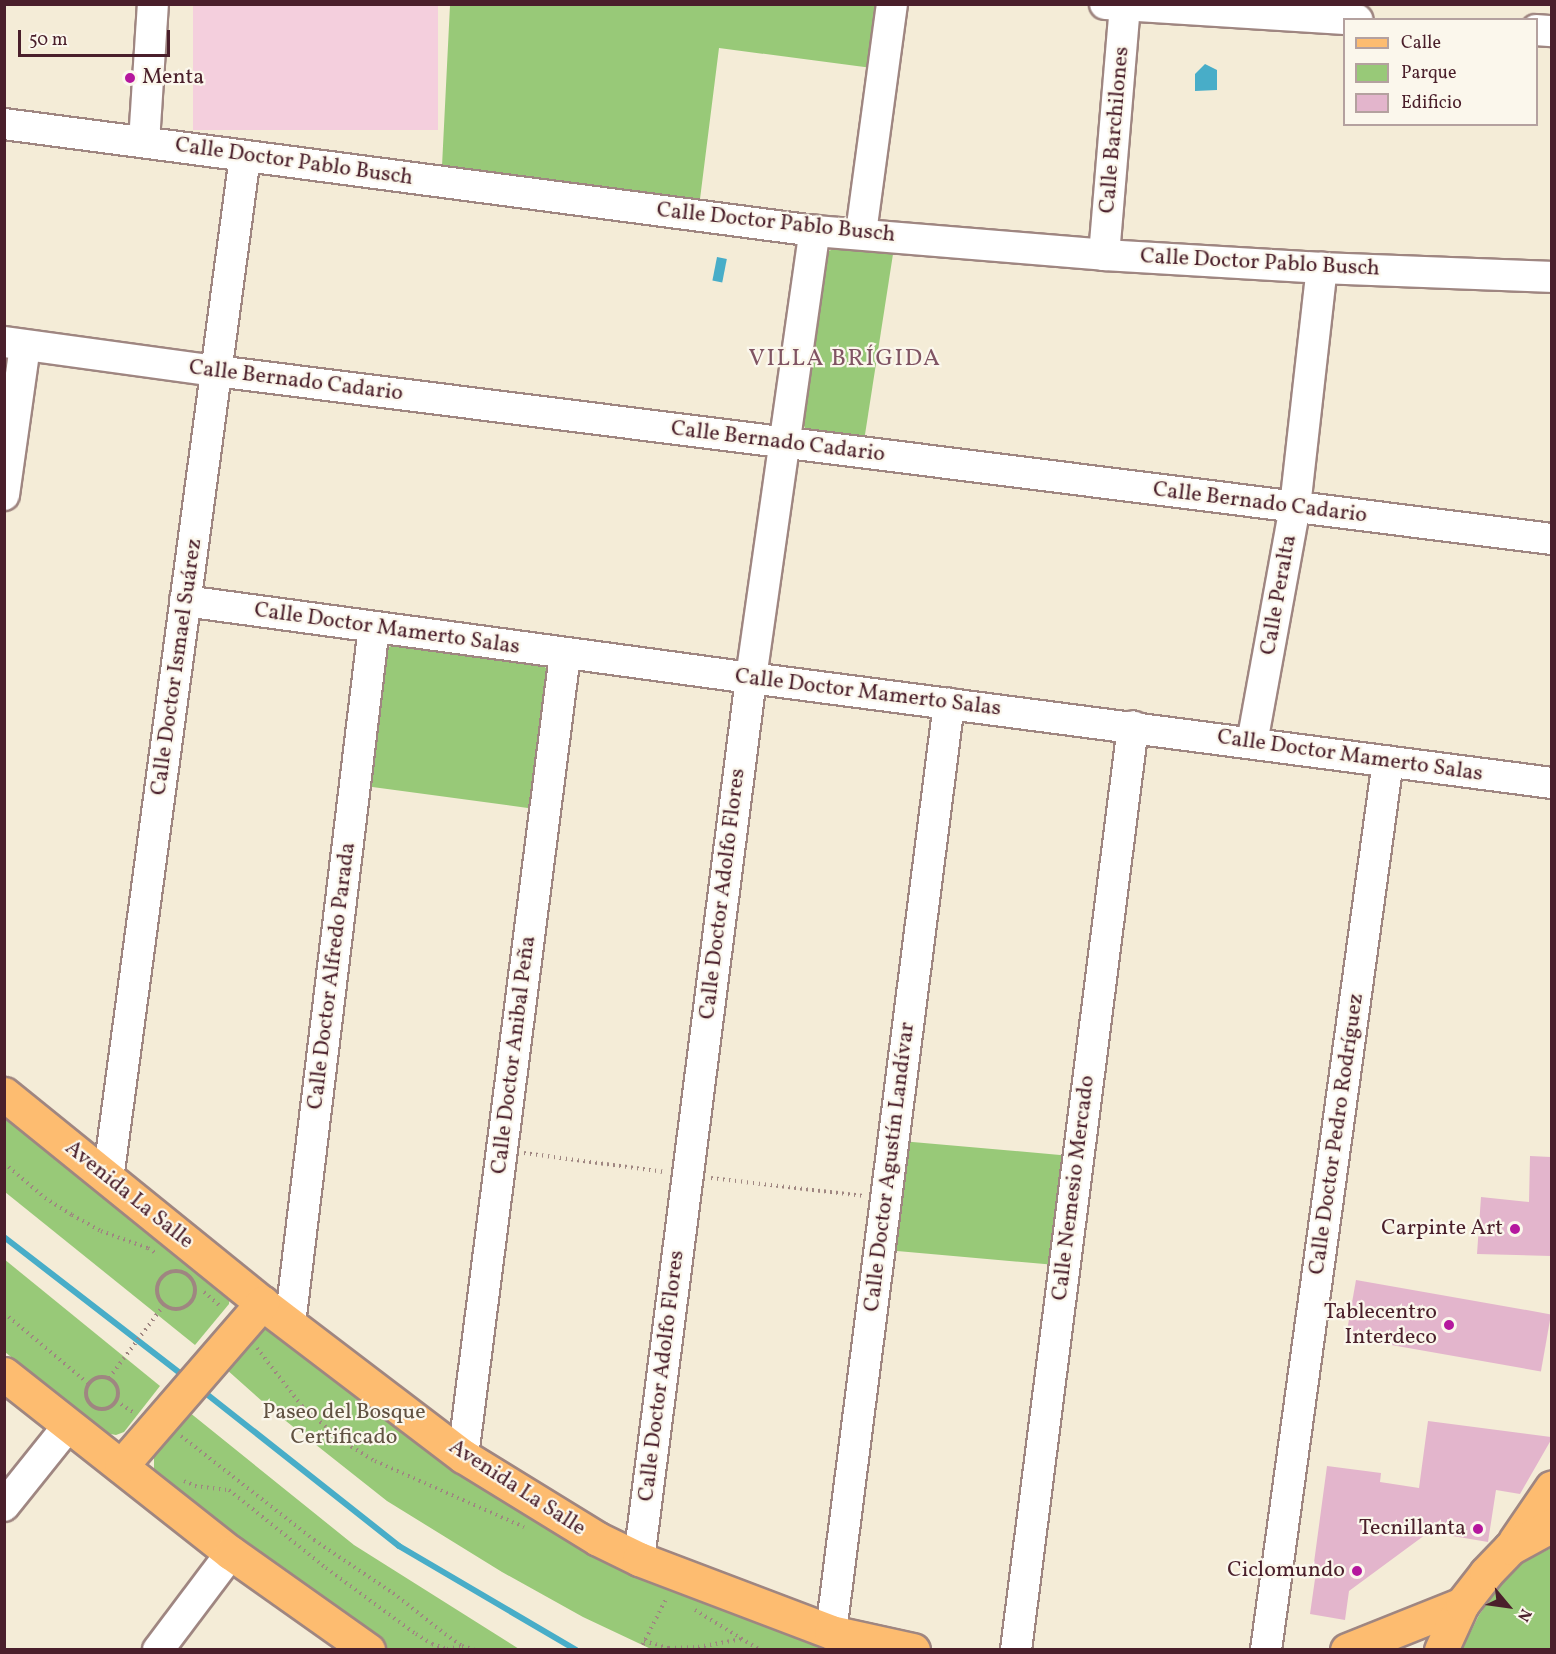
<!DOCTYPE html>
<meta charset="utf-8">
<style>
body{margin:0}
#map{position:relative;width:1556px;height:1654px;overflow:hidden;background:#f4ecd7;font-family:Vollkorn,serif}
div>[style]{position:absolute}
.built>*{inset:0;background:#f4cfdd;transform-origin:0 0}
.green>*{inset:0;background:#98c978;transform-origin:0 0}
.water>*{inset:0;background:#48adc8;transform-origin:0 0}
.stream>*{height:6px;margin:-3px;padding:0 3px;transform-origin:3px;border-radius:3px;background:#48adc8}
.building>*{inset:0;background:#e3b5cc;transform-origin:0 0}
.path>*{height:4px;margin-top:-2px;transform-origin:0;background:repeating-linear-gradient(90deg,#9f8681 0 1.5px,transparent 0 6px)}
.path>.ring{margin:-2px;padding:0;box-sizing:content-box;background:none;border:4px solid #9f8681;border-radius:50%}
.roads{filter:drop-shadow(2px 0 #9f8681) drop-shadow(-2px 0 #9f8681) drop-shadow(0 2px #9f8681) drop-shadow(0 -2px #9f8681)}
.minor>*{height:30px;margin:-15px;padding:0 15px;transform-origin:15px;border-radius:15px;background:#fff}
.major>*{height:33px;margin:-16.5px;padding:0 16.5px;transform-origin:16.5px;border-radius:16.5px;background:#fdbc70}
.highway>*{height:33px;margin:-16.5px;padding:0 16.5px;transform-origin:16.5px;border-radius:16.5px;background:#fdbc70}
.dots>*{width:16px;height:16px;translate:-50% -50%;box-sizing:border-box;border:3px solid #fbf7ec;border-radius:50%}
span{translate:-50% -50%;white-space:nowrap;text-align:center;line-height:1.15;-webkit-text-stroke:4.5px #fbf7ec;paint-order:stroke}
.poi-label{font-size:22px;color:#4a1f2b}
.left{translate:0 -50%;text-align:left}
.right{translate:-100% -50%;text-align:right}
.street-label{font-size:22px;color:#4a1f2b}
.park-label{font-size:22px;color:#615242}
.neighbourhood-label{font-size:24px;color:#805463;letter-spacing:1.5px}
.frame{position:absolute;inset:0;border:6px solid #4a1f2b;pointer-events:none}
.legend{position:absolute;left:1343px;top:18px;width:195px;height:108px;box-sizing:border-box;background:#fbf7ec;border:2px solid #b4a19f;margin:0;padding:8px 10px;list-style:none;font-size:18px;color:#4a1f2b}
.legend li{display:flex;align-items:center;gap:12px;height:30px}
.legend b{width:30px;border:2px solid #b4a19f}
.north{position:absolute;left:1478px;top:1576px;width:60px;height:60px;-webkit-text-stroke:4px #fbf7ec;paint-order:stroke;rotate:119deg;font-size:16px;font-weight:700;line-height:24px;text-align:center;color:#4a1f2b}
.north::after{content:'';display:block;margin:auto;width:21px;height:27px;background:#4a1f2b;clip-path:polygon(50% 0,100% 100%,50% 72%,0 100%)}
.scale{position:absolute;left:18px;top:30px;width:152px;height:27px;box-sizing:border-box;border:3px solid #4a1f2b;border-top:0;padding-left:8px;font-size:18px;line-height:21px;white-space:nowrap;color:#4a1f2b;-webkit-text-stroke:4px #fbf7ec;paint-order:stroke}
</style>
<div id="map">
<div class="built">
<div style="left:193px;top:5px;width:245px;height:125px"></div>
</div>
<div class="green">
<div style="clip-path:polygon(450px 5px,879px 5px,872px 68px,719px 48px,700px 199px,442px 166px)"></div>
<div style="clip-path:polygon(837px 247px,893px 254px,864px 441px,814px 436px,805px 428px,800px 417px,822px 259px,829px 251px)"></div>
<div style="clip-path:polygon(401px 640px,535px 660px,546px 668px,552px 677px,535px 809px,365px 786px,381px 657px,389px 647px)"></div>
<div style="clip-path:polygon(4px 1111px,230px 1292px,229px 1304px,195px 1345px,5px 1192px)"></div>
<div style="left:901px;top:1141px;width:168px;height:110px;rotate:5deg"></div>
<div style="clip-path:polygon(4px 1259px,160px 1386px,124px 1432px,116px 1435px,105px 1433px,5px 1352px)"></div>
<div style="clip-path:polygon(261px 1326px,266px 1326px,426px 1449px,527px 1517px,646px 1577px,852px 1649px,653px 1650px,583px 1617px,502px 1572px,387px 1501px,272px 1410px,226px 1369px)"></div>
<div style="clip-path:polygon(189px 1412px,354px 1545px,519px 1649px,386px 1649px,366px 1638px,154px 1473px,154px 1455px)"></div>
<div style="clip-path:polygon(1551px 1548px,1551px 1649px,1462px 1649px,1479px 1615px,1507px 1575px,1521px 1563px)"></div>
</div>
<div class="water">
<div style="clip-path:polygon(1205px 64px,1217px 70px,1217px 90px,1195px 91px,1195px 74px)"></div>
<div style="left:717px;top:257px;width:10px;height:24px;rotate:11deg"></div>
</div>
<div class="stream">
<div style="left:4px;top:1237px;width:227px;rotate:37.7deg"></div>
<div style="left:199px;top:1388px;width:255px;rotate:38.3deg"></div>
<div style="left:399px;top:1546px;width:205px;rotate:30.4deg"></div>
</div>
<div class="building">
<div style="clip-path:polygon(1530px 1156px,1551px 1157px,1551px 1256px,1477px 1254px,1481px 1197px,1529px 1202px)"></div>
<div style="left:1356px;top:1280px;width:198px;height:58px;rotate:10deg"></div>
<div style="clip-path:polygon(1428px 1421px,1551px 1437px,1551px 1440px,1520px 1494px,1496px 1490px,1488px 1542px,1429px 1532px,1349px 1591px,1345px 1620px,1310px 1614px,1316px 1572px,1313px 1570px,1327px 1466px,1381px 1473px,1380px 1482px,1419px 1488px)"></div>
</div>
<div class="path">
<div style="left:524px;top:1153px;width:142px;rotate:7.7deg"></div>
<div style="left:4px;top:1163px;width:54px;rotate:40.5deg"></div>
<div style="left:45px;top:1198px;width:32px;rotate:32deg"></div>
<div style="left:72px;top:1215px;width:33px;rotate:29deg"></div>
<div style="left:101px;top:1231px;width:50px;rotate:19.9deg"></div>
<div style="left:148px;top:1248px;width:11px;rotate:34deg"></div>
<div style="left:711px;top:1178px;width:154px;rotate:6.7deg"></div>
<div class="ring" style="left:157px;top:1271px;width:34px;height:34px"></div>
<div style="left:204px;top:1292px;width:20px;rotate:41deg"></div>
<div style="left:4px;top:1313px;width:111px;rotate:39.9deg"></div>
<div style="left:257px;top:1348px;width:73px;rotate:52.2deg"></div>
<div style="left:302px;top:1406px;width:52px;rotate:41.1deg"></div>
<div style="left:341px;top:1440px;width:40px;rotate:32deg"></div>
<div style="left:375px;top:1461px;width:163px;rotate:23.9deg"></div>
<div class="ring" style="left:86px;top:1377px;width:28px;height:28px"></div>
<div style="left:109px;top:1378px;width:91px;rotate:-53deg"></div>
<div style="left:116px;top:1401px;width:20px;rotate:33deg"></div>
<div style="left:181px;top:1436px;width:169px;rotate:38deg"></div>
<div style="left:314px;top:1540px;width:95px;rotate:33.9deg"></div>
<div style="left:393px;top:1593px;width:66px;rotate:38.3deg"></div>
<div style="left:445px;top:1634px;width:21px;rotate:35deg"></div>
<div style="left:462px;top:1646px;width:14px;rotate:17deg"></div>
<div style="left:184px;top:1481px;width:12px;rotate:24deg"></div>
<div style="left:195px;top:1486px;width:34px;rotate:7deg"></div>
<div style="left:229px;top:1490px;width:124px;rotate:38.8deg"></div>
<div style="left:326px;top:1568px;width:112px;rotate:36.3deg"></div>
<div style="left:416px;top:1634px;width:19px;rotate:32deg"></div>
<div style="left:432px;top:1644px;width:16px;rotate:18deg"></div>
<div style="left:447px;top:1649px;width:15px;rotate:-11deg"></div>
<div style="left:695px;top:1610px;width:76px;rotate:31.6deg"></div>
<div style="left:644px;top:1641px;width:26px;rotate:16deg"></div>
<div style="left:669px;top:1648px;width:29px;rotate:-2deg"></div>
<div style="left:698px;top:1647px;width:45px;rotate:-10.3deg"></div>
<div style="left:640px;top:1650px;width:59px;rotate:-63deg"></div>
</div>
<div class="roads">
<div class="minor">
<div style="left:1105px;top:4px;width:253px;rotate:3.6deg"></div>
<div style="left:1536px;top:30px;width:16px;rotate:4deg"></div>
<div style="left:4px;top:124px;width:818px;rotate:7.52deg"></div>
<div style="left:815px;top:231px;width:290px;rotate:4.7deg"></div>
<div style="left:1104px;top:255px;width:218px;rotate:3.4deg"></div>
<div style="left:1322px;top:268px;width:230px;rotate:2.2deg"></div>
<div style="left:144px;top:142px;width:138px;rotate:-86.3deg"></div>
<div style="left:861px;top:233px;width:231px;rotate:-82.3deg"></div>
<div style="left:1104px;top:255px;width:252px;rotate:-85.2deg"></div>
<div style="left:4px;top:342px;width:214px;rotate:7.8deg"></div>
<div style="left:216px;top:371px;width:1347px;rotate:7.17deg"></div>
<div style="left:4px;top:495px;width:150px;rotate:-82deg"></div>
<div style="left:185px;top:601px;width:571px;rotate:7.75deg"></div>
<div style="left:751px;top:678px;width:808px;rotate:7.47deg"></div>
<div style="left:1252px;top:743px;width:240px;rotate:-79.7deg"></div>
<div style="left:1295px;top:507px;width:241px;rotate:-83.6deg"></div>
<div style="left:108px;top:1179px;width:1032px;rotate:-82.37deg"></div>
<div style="left:290px;top:1324px;width:702px;rotate:-83.13deg"></div>
<div style="left:463px;top:1456px;width:808px;rotate:-82.75deg"></div>
<div style="left:4px;top:1506px;width:104px;rotate:-51.3deg"></div>
<div style="left:639px;top:1559px;width:888px;rotate:-82.75deg"></div>
<div style="left:751px;top:678px;width:452px;rotate:-81.9deg"></div>
<div style="left:831px;top:1632px;width:936px;rotate:-82.76deg"></div>
<div style="left:158px;top:1650px;width:121px;rotate:-53deg"></div>
<div style="left:1016px;top:1650px;width:931px;rotate:-82.78deg"></div>
<div style="left:1266px;top:1650px;width:897px;rotate:-82.19deg"></div>
</div>
<div class="major">
<div style="left:4px;top:1094px;width:332px;rotate:39deg"></div>
<div style="left:262px;top:1303px;width:253px;rotate:37.3deg"></div>
<div style="left:463px;top:1456px;width:158px;rotate:31.6deg"></div>
<div style="left:598px;top:1539px;width:46px;rotate:26deg"></div>
<div style="left:639px;top:1559px;width:205px;rotate:20.8deg"></div>
<div style="left:831px;top:1632px;width:84px;rotate:12.4deg"></div>
<div style="left:4px;top:1374px;width:289px;rotate:38.3deg"></div>
<div style="left:231px;top:1553px;width:168px;rotate:35.3deg"></div>
<div style="left:121px;top:1466px;width:216px;rotate:-49.1deg"></div>
<div style="left:1347px;top:1650px;width:124px;rotate:-21.8deg"></div>
</div>
<div class="highway">
<div style="left:1515px;top:1541px;width:65px;rotate:-55.6deg"></div>
<div style="left:1441px;top:1650px;width:51px;rotate:-65.5deg"></div>
<div style="left:1462px;top:1604px;width:39px;rotate:-52deg"></div>
<div style="left:1486px;top:1573px;width:35px;rotate:-46deg"></div>
<div style="left:1510px;top:1548px;width:48px;rotate:-28.7deg"></div>
</div>
</div>
<div class="dots">
<div style="left:130px;top:78px;background:#b5179e"></div>
<div style="left:1515px;top:1229px;background:#b5179e"></div>
<div style="left:1449px;top:1325px;background:#b5179e"></div>
<div style="left:1478px;top:1529px;background:#b5179e"></div>
<div style="left:1357px;top:1571px;background:#b5179e"></div>
</div>
<div class="poi-label">
<span class="left" style="left:142px;top:78px">Menta</span>
<span class="right" style="left:1503px;top:1229px">Carpinte Art</span>
<span class="right" style="left:1437px;top:1325px">Tablecentro<br>Interdeco</span>
<span class="right" style="left:1466px;top:1529px">Tecnillanta</span>
<span class="right" style="left:1345px;top:1571px">Ciclomundo</span>
</div>
<div class="street-label">
<span style="left:1115px;top:130px;rotate:-85deg">Calle Barchilones</span>
<span style="left:294px;top:162px;rotate:8deg">Calle Doctor Pablo Busch</span>
<span style="left:776px;top:223px;rotate:6deg">Calle Doctor Pablo Busch</span>
<span style="left:1260px;top:263px;rotate:3deg">Calle Doctor Pablo Busch</span>
<span style="left:296px;top:381px;rotate:7deg">Calle Bernado Cadario</span>
<span style="left:778px;top:442px;rotate:7deg">Calle Bernado Cadario</span>
<span style="left:1260px;top:503px;rotate:7deg">Calle Bernado Cadario</span>
<span style="left:1279px;top:595px;rotate:-80deg">Calle Peralta</span>
<span style="left:387px;top:629px;rotate:8deg">Calle Doctor Mamerto Salas</span>
<span style="left:177px;top:667px;rotate:-82deg">Calle Doctor Ismael Suárez</span>
<span style="left:868px;top:693px;rotate:7deg">Calle Doctor Mamerto Salas</span>
<span style="left:1350px;top:756px;rotate:8deg">Calle Doctor Mamerto Salas</span>
<span style="left:723px;top:894px;rotate:-83deg">Calle Doctor Adolfo Flores</span>
<span style="left:332px;top:976px;rotate:-83deg">Calle Doctor Alfredo Parada</span>
<span style="left:514px;top:1055px;rotate:-83deg">Calle Doctor Anibal Peña</span>
<span style="left:1337px;top:1134px;rotate:-82deg">Calle Doctor Pedro Rodríguez</span>
<span style="left:890px;top:1167px;rotate:-83deg">Calle Doctor Agustín Landívar</span>
<span style="left:1074px;top:1188px;rotate:-83deg">Calle Nemesio Mercado</span>
<span style="left:129px;top:1195px;rotate:39deg">Avenida La Salle</span>
<span style="left:662px;top:1376px;rotate:-83deg">Calle Doctor Adolfo Flores</span>
<span style="left:517px;top:1488px;rotate:33deg">Avenida La Salle</span>
</div>
<div class="park-label">
<span style="left:344px;top:1425px">Paseo del Bosque<br>Certificado</span>
</div>
<div class="neighbourhood-label">
<span style="left:845px;top:360px">VILLA BRÍGIDA</span>
</div>
<div class="frame"></div>
<ul class="legend">
<li><b style="height:8px;background:#fdbc70"></b>Calle</li>
<li><b style="height:16px;background:#98c978"></b>Parque</li>
<li><b style="height:16px;background:#e3b5cc"></b>Edificio</li>
</ul>
<div class="north">N</div>
<div class="scale">50 m</div>
</div>
